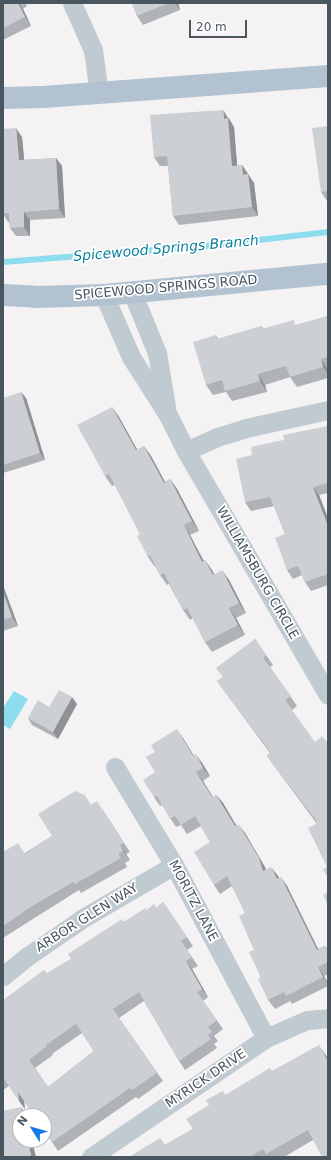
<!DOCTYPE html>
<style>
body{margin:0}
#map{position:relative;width:331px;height:1160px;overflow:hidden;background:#f4f2f2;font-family:"DejaVu Sans",sans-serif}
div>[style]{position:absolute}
.water>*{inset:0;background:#8eddef}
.stream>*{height:6px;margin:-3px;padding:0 3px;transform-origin:3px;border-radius:3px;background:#8eddef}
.minor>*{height:19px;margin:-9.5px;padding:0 9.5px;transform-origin:9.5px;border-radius:9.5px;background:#c0cad1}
.major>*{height:22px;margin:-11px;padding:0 11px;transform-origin:11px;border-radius:11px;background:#b2c2d1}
.wall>*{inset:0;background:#afb2b6}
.shaded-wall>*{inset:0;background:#8f9194}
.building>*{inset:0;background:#cccfd4}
span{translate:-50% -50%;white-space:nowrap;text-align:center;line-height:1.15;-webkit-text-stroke:3.5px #fff;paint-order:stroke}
.street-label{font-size:13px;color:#495660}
.water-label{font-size:14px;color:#0a809b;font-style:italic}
.frame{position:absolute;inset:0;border:4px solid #495660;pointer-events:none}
.north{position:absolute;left:12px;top:1108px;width:40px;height:40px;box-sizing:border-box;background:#fff;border:1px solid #b6bbbf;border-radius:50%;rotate:307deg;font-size:11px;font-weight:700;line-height:16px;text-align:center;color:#495660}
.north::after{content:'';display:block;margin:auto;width:14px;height:18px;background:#1678ea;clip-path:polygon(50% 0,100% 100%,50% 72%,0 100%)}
.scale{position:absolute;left:189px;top:20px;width:58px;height:18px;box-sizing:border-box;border:2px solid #495660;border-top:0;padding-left:5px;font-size:12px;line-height:14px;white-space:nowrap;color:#495660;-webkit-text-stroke:3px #fff;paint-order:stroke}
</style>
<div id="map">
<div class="water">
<div style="clip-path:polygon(14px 691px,28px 699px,10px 729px,3px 725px,3px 708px)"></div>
</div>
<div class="stream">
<div style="left:3px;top:262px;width:204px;rotate:-4.5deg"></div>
<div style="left:206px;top:246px;width:123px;rotate:-6.5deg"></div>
</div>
<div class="minor">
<div style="left:72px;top:3px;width:51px;rotate:65.9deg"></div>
<div style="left:93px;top:50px;width:43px;rotate:82.1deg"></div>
<div style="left:132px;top:292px;width:66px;rotate:67.7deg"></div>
<div style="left:157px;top:353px;width:54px;rotate:80.4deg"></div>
<div style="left:104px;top:295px;width:68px;rotate:66.5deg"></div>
<div style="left:131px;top:357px;width:69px;rotate:57.5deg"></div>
<div style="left:168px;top:415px;width:40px;rotate:63.4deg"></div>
<div style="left:186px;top:451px;width:282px;rotate:59.8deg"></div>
<div style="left:186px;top:451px;width:34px;rotate:-24deg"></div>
<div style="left:217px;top:437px;width:34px;rotate:-17deg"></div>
<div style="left:250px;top:427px;width:80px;rotate:-12.3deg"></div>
<div style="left:115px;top:767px;width:114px;rotate:59deg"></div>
<div style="left:174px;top:865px;width:196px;rotate:62deg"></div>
<div style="left:3px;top:976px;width:32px;rotate:-39deg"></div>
<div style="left:28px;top:956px;width:67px;rotate:-34.6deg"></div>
<div style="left:83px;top:918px;width:105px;rotate:-30.2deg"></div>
<div style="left:91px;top:1157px;width:212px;rotate:-34.2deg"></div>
<div style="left:266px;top:1038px;width:45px;rotate:-23.7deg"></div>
<div style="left:307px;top:1020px;width:21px;rotate:-5deg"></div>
</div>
<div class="major">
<div style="left:3px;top:98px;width:40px;rotate:-1.4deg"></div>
<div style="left:43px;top:97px;width:286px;rotate:-4.2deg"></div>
<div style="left:3px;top:295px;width:33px;rotate:3deg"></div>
<div style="left:36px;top:297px;width:68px;rotate:-1.7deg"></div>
<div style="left:104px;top:295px;width:225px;rotate:-5.4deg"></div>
</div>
<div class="wall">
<div style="clip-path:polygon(3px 3px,26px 3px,27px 6px,23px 9px,31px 26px,3px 40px)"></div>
<div style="clip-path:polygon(132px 3px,178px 3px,180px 10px,143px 25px,137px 16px)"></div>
<div style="clip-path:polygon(229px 118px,234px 127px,237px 166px,242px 165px,254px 183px,258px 216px,179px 225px,173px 216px,168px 166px,160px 166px,154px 157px)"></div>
<div style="clip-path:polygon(328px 126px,328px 200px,327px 201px,321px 192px)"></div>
<div style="clip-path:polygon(3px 129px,22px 137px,24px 160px,56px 158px,62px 166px,65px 218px,30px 220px,30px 236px,16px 236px,10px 228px,9px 222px,8px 222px,3px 214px)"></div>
<div style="clip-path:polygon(328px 316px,328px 378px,297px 387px,290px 377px,265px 385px,267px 392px,232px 401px,226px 392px,213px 395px,206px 385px,216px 335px,218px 339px,262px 326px,263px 329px,297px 325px)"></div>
<div style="clip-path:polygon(3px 398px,26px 398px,45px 460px,3px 473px)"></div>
<div style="clip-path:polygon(112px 407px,119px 417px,137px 450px,144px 446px,151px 456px,165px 482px,170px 479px,177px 489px,199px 531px,190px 535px,204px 561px,205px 560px,214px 574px,229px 580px,246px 613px,236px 618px,245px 635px,212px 652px,205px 642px,193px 618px,190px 620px,183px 610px,169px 584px,167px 585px,160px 575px,155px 566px,155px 567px,148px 557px,140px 534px,115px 485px,112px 486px,105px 476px)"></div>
<div style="clip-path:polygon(328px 426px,328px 493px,319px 495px,328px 518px,328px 585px,311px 591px,305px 582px,302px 575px,293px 579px,287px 570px,285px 534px,274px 506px,251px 511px,245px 502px,252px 455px,284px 440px)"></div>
<div style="clip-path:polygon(3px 586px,4px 588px,18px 626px,3px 631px)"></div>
<div style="clip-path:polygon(255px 639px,273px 665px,270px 667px,297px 706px,292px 710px,327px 867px,317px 824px,267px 756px,270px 753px,217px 681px,223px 677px)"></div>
<div style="clip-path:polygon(77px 704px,58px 739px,32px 725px,28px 718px,49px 707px)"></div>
<div style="clip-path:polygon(183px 738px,194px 756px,202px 763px,210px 776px,203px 781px,213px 797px,216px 795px,223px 803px,236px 826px,245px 833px,266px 870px,278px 876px,279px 878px,287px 886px,318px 949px,325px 946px,328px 950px,328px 974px,324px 976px,328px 983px,328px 986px,292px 1004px,290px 1001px,275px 1009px,268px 1000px,261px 978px,245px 913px,232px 886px,220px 894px,214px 885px,210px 842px,201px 826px,187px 834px,181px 825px,176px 827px,162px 805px,160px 806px,154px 797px,155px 772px)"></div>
<div style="clip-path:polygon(91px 805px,103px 810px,130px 852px,126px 854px,130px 860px,125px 863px,127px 867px,81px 893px,79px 890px,36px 917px,3px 938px,3px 852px,25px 853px,52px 836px)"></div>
<div style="clip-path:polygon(evenodd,163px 902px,193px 946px,187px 950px,198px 966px,192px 969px,208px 997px,203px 1001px,223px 1029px,214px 1036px,218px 1041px,214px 1044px,217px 1048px,185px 1070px,179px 1061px,144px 1001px,119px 1018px,163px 1081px,138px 1099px,136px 1097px,58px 1151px,24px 1101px,25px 1109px,9px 1086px,3px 1090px,3px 1000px,71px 959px,124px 922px,146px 910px,156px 908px,163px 902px,82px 1033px,94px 1051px,48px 1087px,35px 1068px,53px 1055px,52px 1054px,82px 1033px)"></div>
<div style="clip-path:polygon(325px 1054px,328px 1059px,328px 1157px,313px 1140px,284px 1157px,129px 1157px,165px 1145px,193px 1129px,226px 1095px,272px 1071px)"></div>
</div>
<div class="shaded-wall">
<div style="clip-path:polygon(18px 3px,19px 3px,23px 9px,31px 26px,25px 17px)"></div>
<div style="clip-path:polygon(175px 3px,178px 3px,180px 10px)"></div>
<div style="clip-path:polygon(223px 110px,234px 127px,238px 175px,232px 166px,224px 119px)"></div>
<div style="clip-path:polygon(16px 128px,22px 137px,25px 169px,19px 160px)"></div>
<div style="clip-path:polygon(56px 158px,62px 166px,65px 218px,59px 209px)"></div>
<div style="clip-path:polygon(242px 165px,248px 174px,243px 175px)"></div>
<div style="clip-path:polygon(248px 174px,254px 183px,258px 216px,252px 207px)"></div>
<div style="clip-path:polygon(24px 212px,30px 220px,30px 236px,24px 227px)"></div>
<div style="clip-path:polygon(321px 359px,328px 370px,328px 374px,323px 367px)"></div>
<div style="clip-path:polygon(258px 374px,265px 385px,267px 392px,260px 381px)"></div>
<div style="clip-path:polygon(21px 392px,26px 398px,45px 460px,40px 453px)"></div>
<div style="clip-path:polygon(112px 407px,119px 417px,143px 460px,136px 450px)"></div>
<div style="clip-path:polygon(144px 446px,151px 456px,171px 493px,164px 483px)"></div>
<div style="clip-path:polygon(170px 479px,177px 489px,199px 531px,192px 521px)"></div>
<div style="clip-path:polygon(313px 487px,319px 495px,328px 518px,328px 526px)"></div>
<div style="clip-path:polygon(184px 525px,190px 535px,209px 572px,202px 562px)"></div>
<div style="clip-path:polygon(205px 560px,212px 570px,220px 585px,213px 575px)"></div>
<div style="clip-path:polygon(222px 570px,229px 580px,246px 613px,239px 603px)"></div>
<div style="clip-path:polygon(3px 586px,4px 588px,18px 626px,12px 617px,3px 592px)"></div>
<div style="clip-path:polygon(229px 608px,236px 618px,245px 635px,238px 625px)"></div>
<div style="clip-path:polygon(72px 697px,77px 704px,58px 739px,53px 732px)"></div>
<div style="clip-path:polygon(177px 729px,183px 738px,199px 765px,193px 756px)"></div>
<div style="clip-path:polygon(196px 754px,202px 763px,210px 776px,203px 768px)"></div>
<div style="clip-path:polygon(196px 772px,203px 781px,218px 806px,212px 797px)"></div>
<div style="clip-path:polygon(216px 795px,223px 803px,242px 835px,235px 826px)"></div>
<div style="clip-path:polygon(239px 825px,245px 833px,265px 867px,270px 880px,263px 871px)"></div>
<div style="clip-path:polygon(120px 845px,130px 860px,123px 851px)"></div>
<div style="clip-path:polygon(271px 867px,278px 876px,283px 888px,277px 879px)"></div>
<div style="clip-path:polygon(281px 877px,287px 886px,323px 959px,317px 950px)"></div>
<div style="clip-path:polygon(186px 961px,192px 969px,208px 997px,202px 989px)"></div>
<div style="clip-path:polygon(318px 967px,324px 976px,328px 984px,323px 977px)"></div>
<div style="clip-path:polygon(319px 1045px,325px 1054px,328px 1059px,328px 1061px)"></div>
<div style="clip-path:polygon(18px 1092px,24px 1101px,25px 1109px,19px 1101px)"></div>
<div style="clip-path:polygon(21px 1107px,27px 1116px,23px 1116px)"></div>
<div style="clip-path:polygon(28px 1140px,32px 1140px,36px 1157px,31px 1157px)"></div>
</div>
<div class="building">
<div style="clip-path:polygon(3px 3px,18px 3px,25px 17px,3px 28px)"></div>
<div style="clip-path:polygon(132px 3px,169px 3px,137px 16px)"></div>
<div style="clip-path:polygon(223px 110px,224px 119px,228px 118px,232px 166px,242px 165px,243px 175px,248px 174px,252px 207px,173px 216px,167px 156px,154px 157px,150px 115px)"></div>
<div style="clip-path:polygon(328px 126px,328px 191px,321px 192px,312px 128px)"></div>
<div style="clip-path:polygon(16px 128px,19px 160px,56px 158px,59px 209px,24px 212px,24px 227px,10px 228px,9px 213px,3px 213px,3px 129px)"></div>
<div style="clip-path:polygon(328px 316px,328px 357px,321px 359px,323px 367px,290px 377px,286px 366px,258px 374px,260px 381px,225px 391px,222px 380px,206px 385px,193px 342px,216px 335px,217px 339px,262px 326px,262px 329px,294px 320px,295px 325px)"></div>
<div style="clip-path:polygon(21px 392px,40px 453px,3px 465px,3px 398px)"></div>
<div style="clip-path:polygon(112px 407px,136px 450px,144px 446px,164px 483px,170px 479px,192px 521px,184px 525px,202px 562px,205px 560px,213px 575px,222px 570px,239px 603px,229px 608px,238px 625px,205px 642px,187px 608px,183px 610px,164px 573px,160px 575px,150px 555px,148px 557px,137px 536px,140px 534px,109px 474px,105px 476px,77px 425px)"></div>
<div style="clip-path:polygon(328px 426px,328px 483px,313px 487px,328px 526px,328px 574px,305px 582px,298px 566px,287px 570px,275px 538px,285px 534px,270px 497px,245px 502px,236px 459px,252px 455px,251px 447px,284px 440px,283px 435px)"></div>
<div style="clip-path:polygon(3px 592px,12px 617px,3px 620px)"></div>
<div style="clip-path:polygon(255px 639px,266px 655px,263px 658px,291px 696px,285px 700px,315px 742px,322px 736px,328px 743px,328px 878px,323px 869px,327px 867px,308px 828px,318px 823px,267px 756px,271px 753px,217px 681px,223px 677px,216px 668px)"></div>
<div style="clip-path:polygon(59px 690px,72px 697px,53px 732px,28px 718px,38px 700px,49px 707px)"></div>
<div style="clip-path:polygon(177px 729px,193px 756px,196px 754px,203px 768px,196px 772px,212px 797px,216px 795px,235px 826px,239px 825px,259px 858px,263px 871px,271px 867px,277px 879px,281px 877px,317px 950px,325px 946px,328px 952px,328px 962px,318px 967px,323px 977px,286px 996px,284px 992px,268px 1000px,258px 979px,261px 978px,249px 952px,254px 950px,239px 916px,245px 913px,227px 876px,214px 885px,194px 852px,210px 842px,195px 816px,181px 825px,175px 816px,170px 819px,157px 796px,154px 797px,143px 780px,155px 772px,146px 757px,155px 752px,151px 745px)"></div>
<div style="clip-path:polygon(75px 791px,85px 795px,91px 805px,97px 801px,124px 843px,120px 845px,123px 851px,118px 854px,121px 858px,75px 884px,73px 882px,29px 908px,3px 926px,3px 852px,18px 843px,25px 854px,52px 836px,38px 814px)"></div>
<div style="clip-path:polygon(328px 892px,328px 905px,323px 895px)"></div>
<div style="clip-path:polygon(evenodd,163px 902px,187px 937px,181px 941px,192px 957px,186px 961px,202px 989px,197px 992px,217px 1020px,208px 1027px,212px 1032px,208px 1035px,211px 1039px,179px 1061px,139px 992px,113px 1009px,157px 1073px,132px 1090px,130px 1088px,52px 1142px,44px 1131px,44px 1116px,34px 1116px,18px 1092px,19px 1101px,3px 1077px,3px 1000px,44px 970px,47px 973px,71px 959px,68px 954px,122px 919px,124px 922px,145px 908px,146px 910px,154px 904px,156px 908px,163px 902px,76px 1024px,94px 1051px,48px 1087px,29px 1060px,47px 1046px,46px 1045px,76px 1024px)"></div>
<div style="clip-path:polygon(319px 1045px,327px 1060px,328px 1060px,328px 1157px,322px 1157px,308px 1130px,266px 1154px,263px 1149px,250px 1157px,129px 1157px,160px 1138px,165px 1145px,193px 1129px,186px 1119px,209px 1105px,206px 1100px,223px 1091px,225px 1095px,270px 1068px,272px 1071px)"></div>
<div style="clip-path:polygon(21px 1107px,23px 1116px,20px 1116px,20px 1140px,28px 1140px,31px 1157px,3px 1157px,3px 1111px)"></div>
</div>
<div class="street-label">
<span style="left:166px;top:288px;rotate:-5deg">SPICEWOOD SPRINGS ROAD</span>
<span style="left:257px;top:573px;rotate:60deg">WILLIAMSBURG CIRCLE</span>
<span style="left:193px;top:901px;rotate:62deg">MORITZ LANE</span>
<span style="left:87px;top:918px;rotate:-32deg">ARBOR GLEN WAY</span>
<span style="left:206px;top:1079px;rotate:-34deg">MYRICK DRIVE</span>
</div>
<div class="water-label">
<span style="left:166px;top:248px;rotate:-5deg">Spicewood Springs Branch</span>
</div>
<div class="frame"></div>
<div class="north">N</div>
<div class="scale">20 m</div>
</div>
